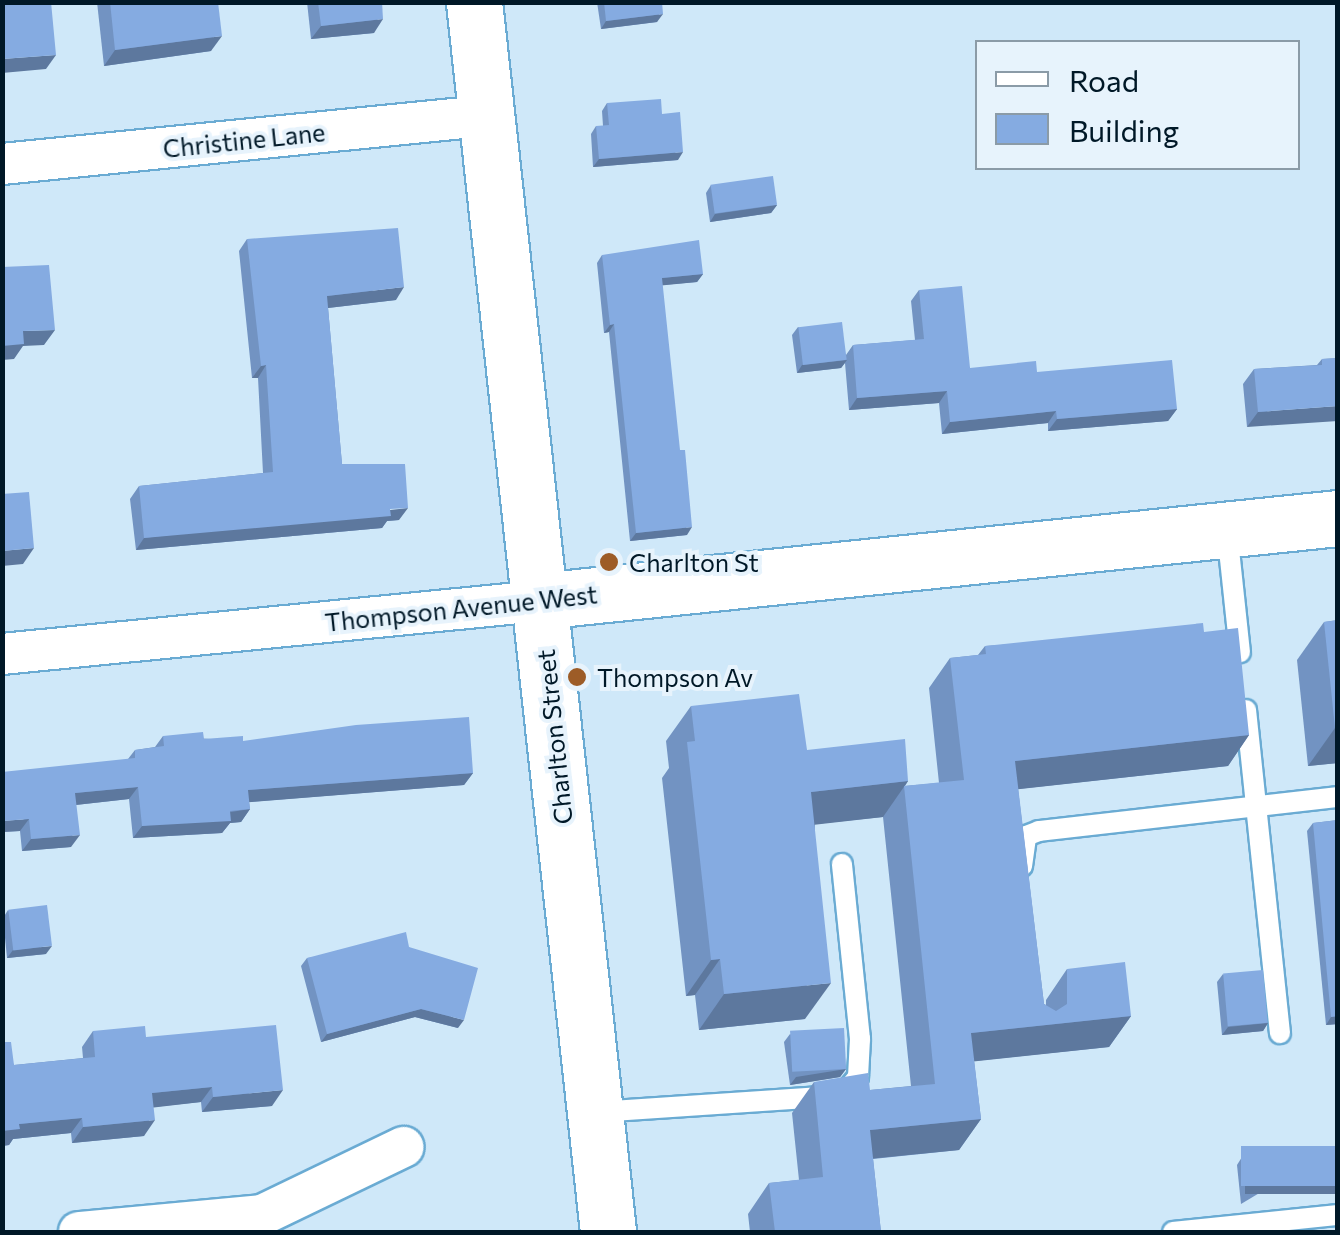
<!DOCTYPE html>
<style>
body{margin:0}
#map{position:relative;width:1340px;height:1235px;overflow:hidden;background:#cfe8f9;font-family:Commissioner,sans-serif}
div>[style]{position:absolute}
.roads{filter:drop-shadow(2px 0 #6aabd3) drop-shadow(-2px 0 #6aabd3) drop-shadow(0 2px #6aabd3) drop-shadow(0 -2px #6aabd3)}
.lane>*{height:20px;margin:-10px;padding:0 10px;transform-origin:10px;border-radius:10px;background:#fff}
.street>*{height:40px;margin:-20px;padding:0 20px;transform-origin:20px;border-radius:20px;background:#fff}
.secondary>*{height:55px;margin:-27.5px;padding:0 27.5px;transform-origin:27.5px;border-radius:27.5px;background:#fff}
.wall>*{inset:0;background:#7293c2}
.shaded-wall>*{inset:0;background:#5d789e;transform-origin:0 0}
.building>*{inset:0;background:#85abe1;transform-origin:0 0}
.dots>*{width:28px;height:28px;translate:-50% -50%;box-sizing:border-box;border:5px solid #e7f3fc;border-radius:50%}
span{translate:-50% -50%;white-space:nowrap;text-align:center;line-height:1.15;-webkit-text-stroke:8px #e7f3fc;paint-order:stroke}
.street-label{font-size:25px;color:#001827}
.poi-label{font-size:25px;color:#001827}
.left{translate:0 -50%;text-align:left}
.frame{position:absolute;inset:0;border:5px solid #001827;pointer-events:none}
.legend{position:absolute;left:975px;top:40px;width:325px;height:130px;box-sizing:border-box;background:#e7f3fc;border:2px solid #8b9ba7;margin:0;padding:12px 18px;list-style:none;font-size:30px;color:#001827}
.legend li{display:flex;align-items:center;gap:20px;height:50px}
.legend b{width:50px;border:2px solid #8b9ba7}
</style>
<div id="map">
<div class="roads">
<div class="lane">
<div style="left:1227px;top:531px;width:122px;rotate:83.9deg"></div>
<div style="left:1246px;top:710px;width:325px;rotate:84deg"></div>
<div style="left:1022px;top:866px;width:30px;rotate:-82deg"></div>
<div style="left:1026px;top:836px;width:14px;rotate:-21deg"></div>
<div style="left:1039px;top:831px;width:301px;rotate:-6.5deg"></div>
<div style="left:597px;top:1112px;width:225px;rotate:-3.8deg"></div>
<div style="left:822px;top:1097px;width:27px;rotate:-17deg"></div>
<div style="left:848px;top:1089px;width:16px;rotate:-50deg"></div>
<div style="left:858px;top:1077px;width:38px;rotate:-87deg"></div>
<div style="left:860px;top:1039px;width:176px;rotate:-95.9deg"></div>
<div style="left:1173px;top:1232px;width:166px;rotate:-5.9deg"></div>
</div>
<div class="street">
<div style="left:2px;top:164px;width:486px;rotate:-5.7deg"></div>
<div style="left:2px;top:654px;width:540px;rotate:-5.64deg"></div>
<div style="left:79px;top:1232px;width:184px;rotate:-5.3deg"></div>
<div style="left:262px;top:1215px;width:157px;rotate:-25.7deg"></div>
</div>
<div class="secondary">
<div style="left:474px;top:2px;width:1237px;rotate:83.78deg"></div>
<div style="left:539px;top:601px;width:803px;rotate:-5.93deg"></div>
</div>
</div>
<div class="wall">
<div style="clip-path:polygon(97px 2px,218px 2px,211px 51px,104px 66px)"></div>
<div style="clip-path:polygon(307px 2px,382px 2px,374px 33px,311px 39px)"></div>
<div style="clip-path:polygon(597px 2px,662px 2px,657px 22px,601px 29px)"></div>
<div style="clip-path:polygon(607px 103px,662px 114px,678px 160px,593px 167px,591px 134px,596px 126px,603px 126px,602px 111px)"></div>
<div style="clip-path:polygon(711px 185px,777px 205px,771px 213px,710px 222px,706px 193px)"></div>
<div style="clip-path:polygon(247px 239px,396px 300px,328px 308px,342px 464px,399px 520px,387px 521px,382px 528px,136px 550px,130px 499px,139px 486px,263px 473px,258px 378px,252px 378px,239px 251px)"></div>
<div style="clip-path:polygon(602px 255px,703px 274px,697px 282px,662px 285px,687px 535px,630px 541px,609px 332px,604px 333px,597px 263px)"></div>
<div style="clip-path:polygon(919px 290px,970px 368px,1037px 372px,1177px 409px,1168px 421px,1048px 431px,1048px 423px,942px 434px,939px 403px,849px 410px,845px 363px,841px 368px,797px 373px,792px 335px,798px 327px,846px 355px,853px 345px,915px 340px,911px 301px)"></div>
<div style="clip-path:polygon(1338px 358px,1247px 427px,1243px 384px,1254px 369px,1317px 365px,1322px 359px)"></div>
<div style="clip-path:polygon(1338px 620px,1338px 763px,1308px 766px,1297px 660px,1324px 622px)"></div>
<div style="clip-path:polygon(1204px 632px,1249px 735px,1228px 766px,1018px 789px,1044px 1004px,1046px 1005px,1046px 1000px,1067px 969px,1131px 1016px,1109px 1047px,974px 1061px,981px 1119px,959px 1150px,873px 1159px,881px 1232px,750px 1232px,748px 1214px,769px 1183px,799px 1180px,792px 1113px,814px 1082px,870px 1090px,911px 1086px,883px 817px,815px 824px,805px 1019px,699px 1030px,695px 995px,686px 996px,662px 778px,669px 768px,666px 741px,691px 706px,807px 750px,908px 781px,905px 786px,939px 783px,929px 688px,950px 658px,978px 655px,985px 646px)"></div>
<div style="clip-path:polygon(163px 736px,243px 741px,473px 773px,464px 785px,249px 802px,250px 809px,241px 822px,230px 823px,222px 833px,133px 838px,129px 799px,76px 805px,71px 847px,22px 851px,20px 831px,2px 832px,128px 759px,135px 750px,155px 747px)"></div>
<div style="clip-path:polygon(1338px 820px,1338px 1024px,1326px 1025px,1307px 831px,1313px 823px)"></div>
<div style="clip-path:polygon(8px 910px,46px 954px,7px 958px,3px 918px)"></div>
<div style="clip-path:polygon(409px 947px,458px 1028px,415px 1017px,321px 1042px,301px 966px,307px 958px)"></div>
<div style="clip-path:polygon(1223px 974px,1268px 1023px,1263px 1031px,1222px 1035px,1217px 982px)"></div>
<div style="clip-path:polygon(93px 1031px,146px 1037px,272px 1106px,202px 1112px,201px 1102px,153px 1107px,144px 1136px,72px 1143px,71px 1133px,13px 1139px,9px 1145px,2px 1146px,2px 1042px,14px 1065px,83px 1058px,82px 1047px)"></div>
<div style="clip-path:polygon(790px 1034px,846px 1069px,840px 1077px,790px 1085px,784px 1042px)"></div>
<div style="clip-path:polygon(1338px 1146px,1241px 1204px,1237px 1165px,1242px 1157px)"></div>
</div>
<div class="shaded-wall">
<div style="clip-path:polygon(663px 14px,657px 22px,601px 29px,606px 21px)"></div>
<div style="clip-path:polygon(383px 19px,374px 33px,311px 39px,321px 26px)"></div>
<div style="clip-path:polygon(222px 36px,211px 51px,104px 66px,115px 50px)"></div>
<div style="clip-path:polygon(56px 55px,46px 69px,2px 73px,2px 59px)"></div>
<div style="clip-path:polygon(683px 152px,678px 160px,593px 167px,599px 159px)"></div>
<div style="clip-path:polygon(777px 205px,771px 213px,710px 222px,715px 214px)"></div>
<div style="clip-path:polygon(703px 274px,697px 282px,656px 286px,662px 278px)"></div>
<div style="clip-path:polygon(404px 287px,396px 300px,319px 309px,327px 296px)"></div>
<div style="clip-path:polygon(614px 324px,609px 332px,604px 333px,610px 325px)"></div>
<div style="clip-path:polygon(55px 330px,44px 345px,23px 346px,14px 359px,2px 360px,2px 346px,23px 331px)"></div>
<div style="clip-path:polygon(847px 360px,841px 368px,797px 373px,802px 365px)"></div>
<div style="clip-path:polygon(266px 365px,258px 378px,252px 378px,261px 366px)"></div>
<div style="clip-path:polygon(947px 391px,939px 403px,849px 410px,857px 398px)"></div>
<div style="clip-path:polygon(1338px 406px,1338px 421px,1247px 427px,1258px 412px)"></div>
<div style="clip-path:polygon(1177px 409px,1168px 421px,1048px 431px,1057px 419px)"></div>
<div style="clip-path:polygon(1056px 411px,1048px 423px,942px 434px,950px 422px)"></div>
<div style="clip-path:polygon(408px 508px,399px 520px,387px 521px,382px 528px,136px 550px,144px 538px)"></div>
<div style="clip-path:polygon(692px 527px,687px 535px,630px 541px,636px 533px)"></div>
<div style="clip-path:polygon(34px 548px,23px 564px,2px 566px,2px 551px)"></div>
<div style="clip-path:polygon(1338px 727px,1338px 763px,1308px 766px,1335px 728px)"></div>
<div style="clip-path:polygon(1249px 735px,1228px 766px,993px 792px,1015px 761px)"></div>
<div style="clip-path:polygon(473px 773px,464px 785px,239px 803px,248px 790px)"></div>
<div style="clip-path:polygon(908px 781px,883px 817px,786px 828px,811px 792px)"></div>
<div style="clip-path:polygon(138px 787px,129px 799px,66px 806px,75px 793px)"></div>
<div style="clip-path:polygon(250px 809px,241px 822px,230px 823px,222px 833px,133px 838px,142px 826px)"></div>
<div style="clip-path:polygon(29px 819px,20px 831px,2px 832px,2px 821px)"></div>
<div style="clip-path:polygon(80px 835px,71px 847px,22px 851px,31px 839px)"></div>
<div style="clip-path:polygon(52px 946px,46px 954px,7px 958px,13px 950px)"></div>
<div style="clip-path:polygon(720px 959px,695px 995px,686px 996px,711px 960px)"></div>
<div style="clip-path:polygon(831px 983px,805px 1019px,699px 1030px,724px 994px)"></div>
<div style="clip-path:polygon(421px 1009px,464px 1020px,458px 1028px,415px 1017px,321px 1042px,327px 1034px)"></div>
<div style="clip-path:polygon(1131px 1016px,1109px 1047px,950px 1064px,971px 1033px)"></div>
<div style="clip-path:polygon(1338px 1016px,1338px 1024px,1326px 1025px,1331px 1017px)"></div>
<div style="clip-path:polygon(1268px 1023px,1263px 1031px,1222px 1035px,1228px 1027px)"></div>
<div style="clip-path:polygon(846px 1069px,840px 1077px,790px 1085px,796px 1077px)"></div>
<div style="clip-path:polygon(212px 1087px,201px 1102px,141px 1109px,152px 1093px)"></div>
<div style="clip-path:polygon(283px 1090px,272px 1106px,202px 1112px,213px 1097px)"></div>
<div style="clip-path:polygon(82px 1118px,71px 1133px,13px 1139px,9px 1145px,2px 1146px,2px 1131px,19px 1124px)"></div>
<div style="clip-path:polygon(981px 1119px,959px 1150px,848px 1161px,870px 1130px)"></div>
<div style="clip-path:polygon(155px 1120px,144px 1136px,72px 1143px,83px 1127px)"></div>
<div style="left:1338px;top:1186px;width:8px;height:93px;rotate:90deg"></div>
</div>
<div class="building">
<div style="clip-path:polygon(2px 2px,51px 2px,56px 55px,2px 59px)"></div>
<div style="clip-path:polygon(110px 2px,218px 2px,222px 36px,115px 50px)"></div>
<div style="clip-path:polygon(318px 2px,382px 2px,383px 19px,321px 26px)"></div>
<div style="clip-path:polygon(604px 2px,662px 2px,663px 14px,606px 21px)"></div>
<div style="clip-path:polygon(661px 99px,662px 114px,680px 112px,683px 152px,599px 159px,596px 126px,609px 125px,607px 103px)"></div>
<div style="left:773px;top:176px;width:29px;height:63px;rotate:82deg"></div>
<div style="clip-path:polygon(398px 228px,404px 287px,327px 296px,342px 464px,405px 464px,408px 508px,390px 509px,391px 516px,144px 538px,139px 486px,273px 472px,266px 365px,261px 366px,247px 239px)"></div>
<div style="clip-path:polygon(699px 240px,703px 274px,662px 278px,680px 450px,685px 450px,692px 527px,636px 533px,614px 324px,610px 325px,602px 255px)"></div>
<div style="clip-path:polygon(49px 265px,55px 330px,23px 331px,24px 344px,2px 346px,2px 267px)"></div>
<div style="clip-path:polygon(962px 286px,970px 368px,1036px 361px,1037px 372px,1172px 360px,1177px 409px,1057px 419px,1056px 411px,950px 422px,947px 391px,857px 398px,853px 345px,924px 339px,919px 290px)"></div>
<div style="left:842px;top:322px;width:38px;height:44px;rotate:83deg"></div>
<div style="clip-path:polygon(1338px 358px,1338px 406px,1258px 412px,1254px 369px,1322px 365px,1322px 359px)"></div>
<div style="clip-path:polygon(29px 492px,34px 548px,2px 551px,2px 494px)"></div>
<div style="clip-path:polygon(1338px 620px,1338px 727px,1335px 728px,1324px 622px)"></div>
<div style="clip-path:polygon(1203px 623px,1204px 632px,1238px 628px,1249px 735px,1015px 761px,1044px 1004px,1056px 1011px,1067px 1004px,1067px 969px,1125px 962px,1131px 1016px,971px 1033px,981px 1119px,870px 1130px,881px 1232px,775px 1232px,769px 1183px,823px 1177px,814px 1082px,868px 1073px,870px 1090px,935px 1084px,904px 786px,964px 780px,950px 658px,986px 654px,985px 646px)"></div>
<div style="clip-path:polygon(799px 694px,807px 750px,905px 739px,908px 781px,811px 792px,831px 983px,724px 994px,720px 959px,711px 960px,687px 742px,695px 741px,691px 706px)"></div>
<div style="clip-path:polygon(469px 717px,473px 773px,248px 790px,250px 809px,230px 811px,231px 821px,142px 826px,138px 787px,75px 793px,80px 835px,31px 839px,29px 819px,2px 821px,2px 772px,135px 758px,135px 750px,164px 746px,163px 736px,203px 732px,204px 739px,243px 736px,243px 741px,356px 725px)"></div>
<div style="clip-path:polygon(1338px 820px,1338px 1016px,1331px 1017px,1313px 823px)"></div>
<div style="left:47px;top:905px;width:41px;height:39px;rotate:83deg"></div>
<div style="clip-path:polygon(406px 932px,409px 947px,478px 968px,464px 1020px,421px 1009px,327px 1034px,307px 958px)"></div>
<div style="left:1263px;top:970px;width:53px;height:40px;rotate:85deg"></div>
<div style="clip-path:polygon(276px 1025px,283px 1090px,213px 1097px,212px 1087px,152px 1093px,155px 1120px,83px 1127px,82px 1118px,19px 1124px,20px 1129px,2px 1131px,2px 1042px,11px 1042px,14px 1065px,95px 1057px,93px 1031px,145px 1026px,146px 1037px)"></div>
<div style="left:844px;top:1028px;width:41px;height:54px;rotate:87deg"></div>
<div style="left:1338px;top:1146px;width:40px;height:97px;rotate:90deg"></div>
</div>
<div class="dots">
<div style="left:609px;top:562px;background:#9d5c27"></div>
<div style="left:577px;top:677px;background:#9d5c27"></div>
</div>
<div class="street-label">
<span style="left:244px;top:140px;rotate:-6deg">Christine Lane</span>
<span style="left:461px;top:608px;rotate:-6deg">Thompson Avenue West</span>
<span style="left:554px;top:737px;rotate:-96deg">Charlton Street</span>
</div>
<div class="poi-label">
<span class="left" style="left:629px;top:562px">Charlton St</span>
<span class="left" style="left:597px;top:677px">Thompson Av</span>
</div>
<div class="frame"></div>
<ul class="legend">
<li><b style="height:12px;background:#fff"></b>Road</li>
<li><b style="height:28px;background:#85abe1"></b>Building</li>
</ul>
</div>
